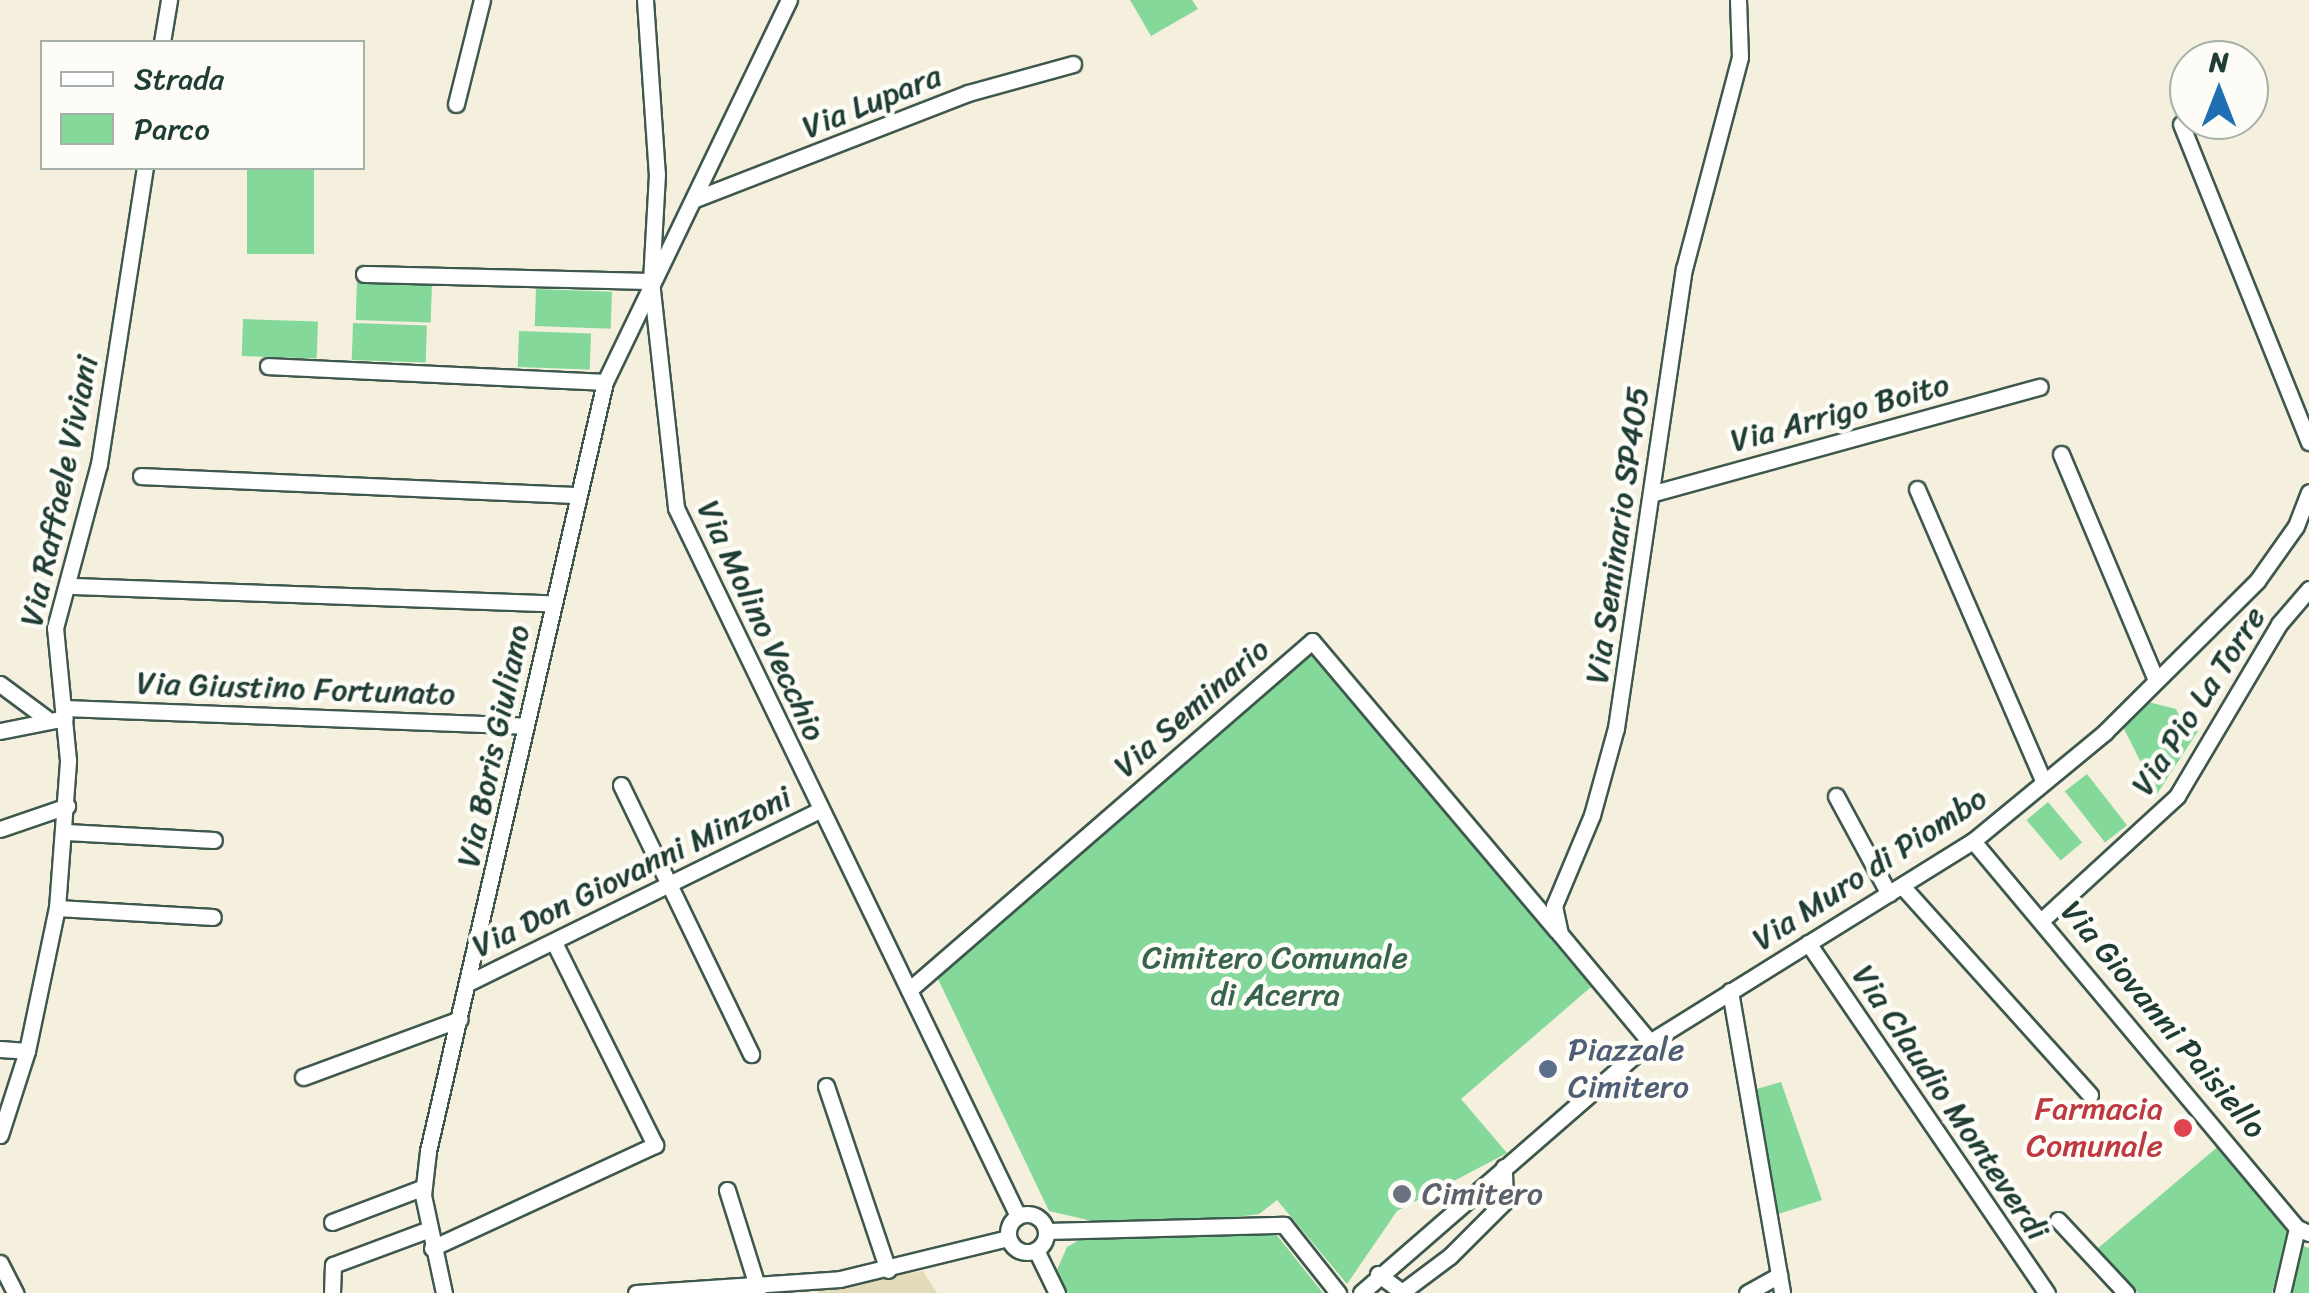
<!DOCTYPE html>
<style>
body{margin:0}
#map{position:relative;width:2309px;height:1293px;overflow:hidden;background:#f4f0dd;font-family:Sriracha,sans-serif}
div>[style]{position:absolute}
.built>*{inset:0;background:#e4dbba}
.green>*{inset:0;background:#84d89a;transform-origin:0 0}
.roads{filter:drop-shadow(2px 0 #3f584d) drop-shadow(-2px 0 #3f584d) drop-shadow(0 2px #3f584d) drop-shadow(0 -2px #3f584d)}
.minor>*{height:15px;margin:-7.5px;padding:0 7.5px;transform-origin:7.5px;border-radius:7.5px;background:#fff}
.minor>.ring{margin:-7.5px;padding:0;box-sizing:content-box;background:none;border:15px solid #fff;border-radius:50%}
.dots>*{width:28px;height:28px;translate:-50% -50%;box-sizing:border-box;border:5px solid #fdfcf7;border-radius:50%}
span{translate:-50% -50%;white-space:nowrap;text-align:center;line-height:1.15;-webkit-text-stroke:9px #fdfcf7;paint-order:stroke}
.street-label{font-size:32px;color:#1f3d34}
.park-label{font-size:32px;color:#38644e}
.service-label{font-size:32px;color:#4e5e75}
.left{translate:0 -50%;text-align:left}
.health-label{font-size:32px;color:#be3a42}
.right{translate:-100% -50%;text-align:right}
.worship-label{font-size:32px;color:#5b616d}
.legend{position:absolute;left:40px;top:40px;width:325px;height:130px;box-sizing:border-box;background:#fdfcf7;border:2px solid #a4b0a9;margin:0;padding:12px 18px;list-style:none;font-size:30px;color:#1f3d34}
.legend li{display:flex;align-items:center;gap:20px;height:50px}
.legend b{width:50px;border:2px solid #a4b0a9}
.north{position:absolute;left:2169px;top:40px;width:100px;height:100px;box-sizing:border-box;background:#fdfcf7;border:2px solid #a4b0a9;border-radius:50%;rotate:0deg;font-size:28px;font-weight:700;line-height:40px;text-align:center;color:#1f3d34}
.north::after{content:'';display:block;margin:auto;width:35px;height:45px;background:#1f6fb2;clip-path:polygon(50% 0,100% 100%,50% 72%,0 100%)}
</style>
<div id="map">
<div class="built">
<div style="clip-path:polygon(923px 1271px,937px 1293px,817px 1293px,821px 1290px)"></div>
</div>
<div class="green">
<div style="clip-path:polygon(1130px 0,1192px 0,1198px 9px,1151px 36px)"></div>
<div style="left:247px;top:168px;width:67px;height:86px"></div>
<div style="left:357px;top:282px;width:75px;height:38px;rotate:2deg"></div>
<div style="left:536px;top:289px;width:76px;height:37px;rotate:2deg"></div>
<div style="left:243px;top:319px;width:75px;height:37px;rotate:2deg"></div>
<div style="left:353px;top:323px;width:74px;height:37px;rotate:2deg"></div>
<div style="left:519px;top:331px;width:72px;height:36px;rotate:2deg"></div>
<div style="clip-path:polygon(1310px 650px,1591px 987px,1461px 1099px,1507px 1153px,1397px 1211px,1347px 1284px,1277px 1200px,1259px 1214px,1207px 1221px,1092px 1221px,1049px 1211px,938px 979px)"></div>
<div style="clip-path:polygon(2148px 702px,2176px 709px,2182px 721px,2191px 718px,2198px 731px,2157px 794px,2123px 727px)"></div>
<div style="left:2087px;top:774px;width:65px;height:28px;rotate:52deg"></div>
<div style="left:2048px;top:802px;width:53px;height:28px;rotate:50deg"></div>
<div style="clip-path:polygon(1781px 1082px,1822px 1200px,1775px 1215px,1753px 1090px)"></div>
<div style="clip-path:polygon(2221px 1144px,2288px 1230px,2272px 1293px,2138px 1293px,2097px 1249px)"></div>
<div style="clip-path:polygon(1275px 1233px,1323px 1293px,1067px 1293px,1056px 1272px,1067px 1247px,1083px 1238px)"></div>
<div style="clip-path:polygon(2300px 1245px,2309px 1248px,2309px 1293px,2290px 1293px)"></div>
</div>
<div class="roads">
<div class="minor">
<div style="left:645px;top:0;width:174px;rotate:86.1deg"></div>
<div style="left:657px;top:174px;width:107px;rotate:93.2deg"></div>
<div style="left:651px;top:281px;width:228px;rotate:83.7deg"></div>
<div style="left:676px;top:508px;width:786px;rotate:64.22deg"></div>
<div style="left:162px;top:42px;width:43px;rotate:-80.5deg"></div>
<div style="left:456px;top:104px;width:107px;rotate:-76deg"></div>
<div style="left:2181px;top:124px;width:343px;rotate:68.1deg"></div>
<div style="left:695px;top:199px;width:293px;rotate:-21.2deg"></div>
<div style="left:968px;top:93px;width:109px;rotate:-15.4deg"></div>
<div style="left:364px;top:274px;width:287px;rotate:1.4deg"></div>
<div style="left:268px;top:366px;width:337px;rotate:2.7deg"></div>
<div style="left:2061px;top:454px;width:245px;rotate:67.2deg"></div>
<div style="left:141px;top:476px;width:438px;rotate:2.5deg"></div>
<div style="left:1917px;top:489px;width:319px;rotate:66.6deg"></div>
<div style="left:1654px;top:493px;width:400px;rotate:-15.4deg"></div>
<div style="left:74px;top:586px;width:480px;rotate:2.1deg"></div>
<div style="left:0;top:684px;width:57px;rotate:36.5deg"></div>
<div style="left:64px;top:708px;width:462px;rotate:2.2deg"></div>
<div style="left:0;top:731px;width:66px;rotate:-11.3deg"></div>
<div style="left:621px;top:785px;width:299px;rotate:64.2deg"></div>
<div style="left:1836px;top:796px;width:111px;rotate:61.6deg"></div>
<div style="left:0;top:829px;width:71px;rotate:-18.9deg"></div>
<div style="left:66px;top:832px;width:148px;rotate:3.1deg"></div>
<div style="left:1973px;top:841px;width:505px;rotate:50.06deg"></div>
<div style="left:2297px;top:1228px;width:13px;rotate:23deg"></div>
<div style="left:1902px;top:886px;width:281px;rotate:48deg"></div>
<div style="left:57px;top:908px;width:156px;rotate:3.3deg"></div>
<div style="left:2043px;top:919px;width:182px;rotate:-42.5deg"></div>
<div style="left:2177px;top:796px;width:200px;rotate:-59.3deg"></div>
<div style="left:2279px;top:624px;width:46px;rotate:-49.4deg"></div>
<div style="left:1808px;top:943px;width:424px;rotate:55.7deg"></div>
<div style="left:468px;top:983px;width:392px;rotate:-26.2deg"></div>
<div style="left:909px;top:990px;width:533px;rotate:-40.89deg"></div>
<div style="left:1312px;top:641px;width:380px;rotate:49.8deg"></div>
<div style="left:1730px;top:991px;width:306px;rotate:80.2deg"></div>
<div style="left:1650px;top:1042px;width:141px;rotate:-129.8deg"></div>
<div style="left:1560px;top:934px;width:29px;rotate:-102deg"></div>
<div style="left:1554px;top:906px;width:99px;rotate:-67.3deg"></div>
<div style="left:1592px;top:815px;width:90px;rotate:-74.6deg"></div>
<div style="left:1616px;top:728px;width:464px;rotate:-81.6deg"></div>
<div style="left:1684px;top:269px;width:219px;rotate:-75.2deg"></div>
<div style="left:1740px;top:57px;width:57px;rotate:-92deg"></div>
<div style="left:0;top:1049px;width:27px;rotate:4deg"></div>
<div style="left:303px;top:1077px;width:167px;rotate:-20.3deg"></div>
<div style="left:826px;top:1086px;width:194px;rotate:71.4deg"></div>
<div style="left:0;top:1135px;width:88px;rotate:-72.2deg"></div>
<div style="left:27px;top:1051px;width:146px;rotate:-78.2deg"></div>
<div style="left:57px;top:908px;width:148px;rotate:-85.7deg"></div>
<div style="left:68px;top:760px;width:133px;rotate:-95.6deg"></div>
<div style="left:55px;top:628px;width:170px;rotate:-75deg"></div>
<div style="left:99px;top:464px;width:300px;rotate:-81.2deg"></div>
<div style="left:727px;top:1190px;width:104px;rotate:72.6deg"></div>
<div class="ring" style="left:1008px;top:1214px;width:23px;height:23px"></div>
<div style="left:2058px;top:1220px;width:100px;rotate:47deg"></div>
<div style="left:332px;top:1222px;width:98px;rotate:-20.8deg"></div>
<div style="left:1047px;top:1231px;width:237px;rotate:-1.5deg"></div>
<div style="left:1284px;top:1225px;width:87px;rotate:51.5deg"></div>
<div style="left:432px;top:1248px;width:246px;rotate:-24.8deg"></div>
<div style="left:655px;top:1145px;width:227px;rotate:-116.5deg"></div>
<div style="left:1036px;top:1250px;width:48px;rotate:64deg"></div>
<div style="left:0;top:1263px;width:34px;rotate:63deg"></div>
<div style="left:1378px;top:1274px;width:30px;rotate:37deg"></div>
<div style="left:1402px;top:1292px;width:60px;rotate:-36.9deg"></div>
<div style="left:1450px;top:1256px;width:78px;rotate:-45deg"></div>
<div style="left:1505px;top:1201px;width:34px;rotate:-92deg"></div>
<div style="left:332px;top:1293px;width:28px;rotate:-88deg"></div>
<div style="left:333px;top:1265px;width:100px;rotate:-20.4deg"></div>
<div style="left:444px;top:1293px;width:100px;rotate:-102.1deg"></div>
<div style="left:423px;top:1195px;width:44px;rotate:-83.5deg"></div>
<div style="left:428px;top:1151px;width:789px;rotate:-77.04deg"></div>
<div style="left:605px;top:382px;width:424px;rotate:-64.3deg"></div>
<div style="left:636px;top:1293px;width:204px;rotate:-3.9deg"></div>
<div style="left:840px;top:1279px;width:173px;rotate:-13.7deg"></div>
<div style="left:1361px;top:1293px;width:383px;rotate:-41deg"></div>
<div style="left:1650px;top:1042px;width:380px;rotate:-31.9deg"></div>
<div style="left:1973px;top:841px;width:171px;rotate:-39.5deg"></div>
<div style="left:2105px;top:732px;width:214px;rotate:-44.8deg"></div>
<div style="left:2257px;top:581px;width:67px;rotate:-54.7deg"></div>
<div style="left:2296px;top:526px;width:36px;rotate:-69deg"></div>
<div style="left:1747px;top:1293px;width:37px;rotate:-29deg"></div>
<div style="left:2282px;top:1293px;width:67px;rotate:-77deg"></div>
</div>
</div>
<div class="dots">
<div style="left:1548px;top:1069px;background:#5c6f8a"></div>
<div style="left:2183px;top:1128px;background:#e0444e"></div>
<div style="left:1402px;top:1194px;background:#6b7280"></div>
</div>
<div class="street-label">
<span style="left:872px;top:102px;rotate:-22deg">Via Lupara</span>
<span style="left:1840px;top:413px;rotate:-15deg">Via Arrigo Boito</span>
<span style="left:60px;top:491px;rotate:-78deg">Via Raffaele Viviani</span>
<span style="left:1618px;top:535px;rotate:-82deg">Via Seminario SP405</span>
<span style="left:761px;top:621px;rotate:65deg">Via Molino Vecchio</span>
<span style="left:296px;top:689px;rotate:2deg">Via Giustino Fortunato</span>
<span style="left:2199px;top:701px;rotate:-57deg">Via Pio La Torre</span>
<span style="left:1192px;top:708px;rotate:-41deg">Via Seminario</span>
<span style="left:494px;top:746px;rotate:-78deg">Via Boris Giuliano</span>
<span style="left:1870px;top:869px;rotate:-33deg">Via Muro di Piombo</span>
<span style="left:632px;top:872px;rotate:-26deg">Via Don Giovanni Minzoni</span>
<span style="left:2163px;top:1020px;rotate:50deg">Via Giovanni Paisiello</span>
<span style="left:1950px;top:1103px;rotate:56deg">Via Claudio Monteverdi</span>
</div>
<div class="park-label">
<span style="left:1275px;top:977px">Cimitero Comunale<br>di Acerra</span>
</div>
<div class="service-label">
<span class="left" style="left:1568px;top:1069px">Piazzale<br>Cimitero</span>
</div>
<div class="health-label">
<span class="right" style="left:2163px;top:1128px">Farmacia<br>Comunale</span>
</div>
<div class="worship-label">
<span class="left" style="left:1422px;top:1194px">Cimitero</span>
</div>
<ul class="legend">
<li><b style="height:12px;background:#fff"></b>Strada</li>
<li><b style="height:28px;background:#84d89a"></b>Parco</li>
</ul>
<div class="north">N</div>
</div>
